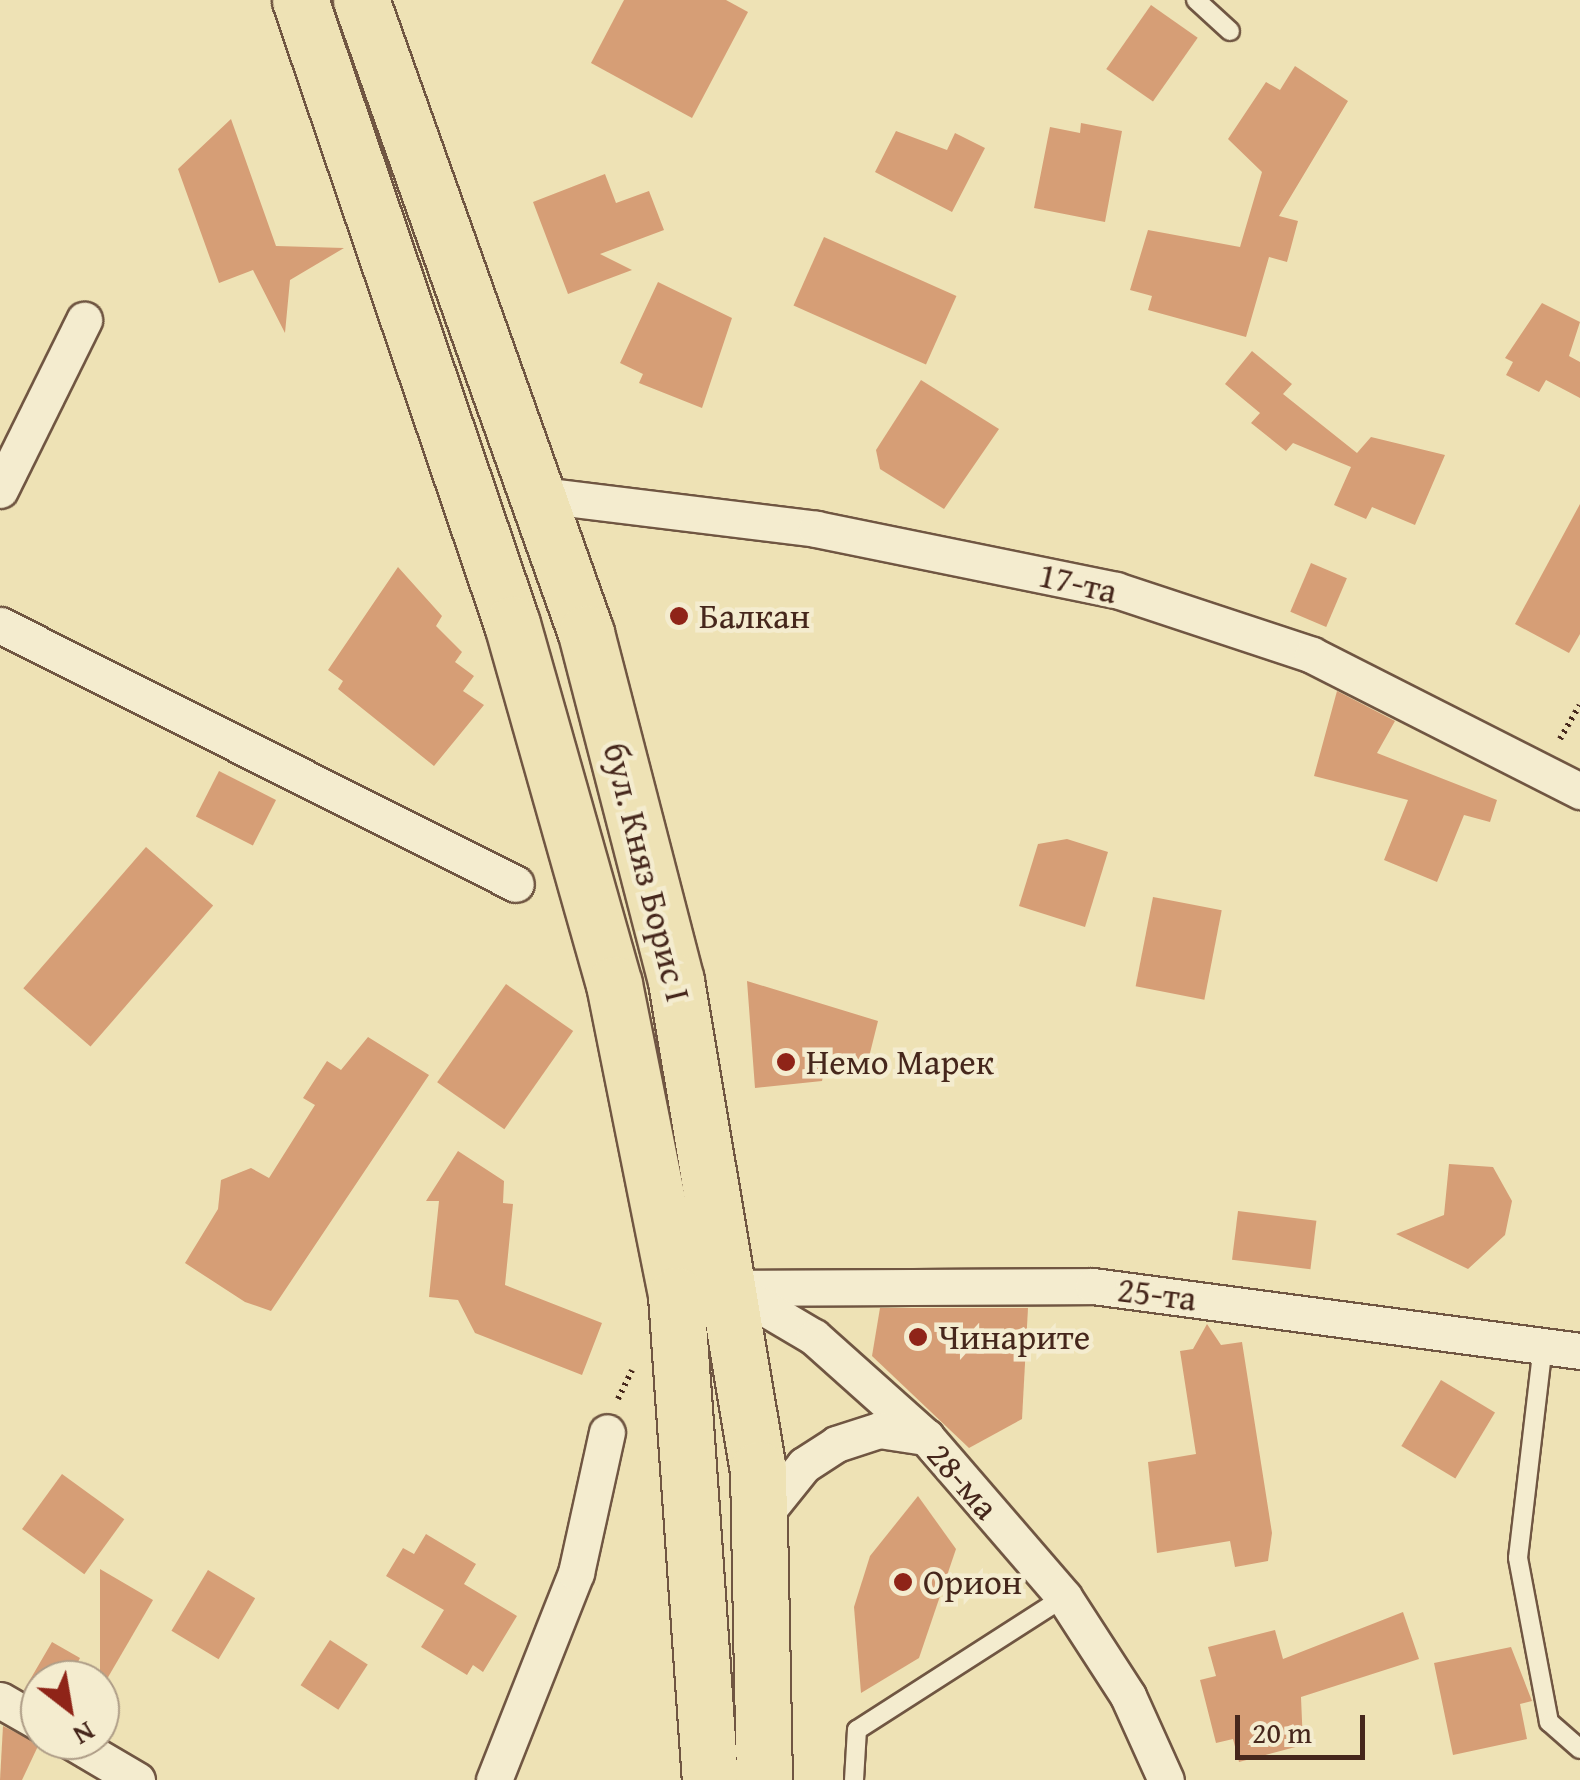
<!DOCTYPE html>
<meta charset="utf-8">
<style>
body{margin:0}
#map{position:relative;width:1580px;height:1780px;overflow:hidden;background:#eee2b5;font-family:"Gentium Book Plus",serif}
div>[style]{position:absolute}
.building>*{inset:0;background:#d69e76;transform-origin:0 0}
.path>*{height:6px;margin-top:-3px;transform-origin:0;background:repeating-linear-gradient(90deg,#46271c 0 2.5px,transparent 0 7.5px)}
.roads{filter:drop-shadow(2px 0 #705642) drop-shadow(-2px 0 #705642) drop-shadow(0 2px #705642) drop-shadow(0 -2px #705642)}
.lane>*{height:18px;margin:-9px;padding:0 9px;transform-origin:9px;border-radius:9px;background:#f4eccf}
.street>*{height:35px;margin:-17.5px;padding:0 17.5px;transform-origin:17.5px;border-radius:17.5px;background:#f4eccf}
.highway>*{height:55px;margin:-27.5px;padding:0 27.5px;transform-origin:27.5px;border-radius:27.5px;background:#eee2b5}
.dots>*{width:28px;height:28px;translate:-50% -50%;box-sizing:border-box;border:5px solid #f4eccf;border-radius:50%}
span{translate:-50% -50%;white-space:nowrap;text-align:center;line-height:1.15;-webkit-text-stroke:9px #f4eccf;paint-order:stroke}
.street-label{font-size:35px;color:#46271c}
.poi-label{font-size:35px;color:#46271c}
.left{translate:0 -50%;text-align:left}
.north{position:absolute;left:20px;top:1660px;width:100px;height:100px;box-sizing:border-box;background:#f4eccf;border:2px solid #ae9d87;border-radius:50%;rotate:149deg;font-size:28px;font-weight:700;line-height:40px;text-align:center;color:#46271c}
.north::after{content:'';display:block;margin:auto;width:35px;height:45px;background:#8f2418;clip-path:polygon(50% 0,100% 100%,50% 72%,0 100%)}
.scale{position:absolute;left:1235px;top:1715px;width:130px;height:45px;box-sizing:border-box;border:5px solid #46271c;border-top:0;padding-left:12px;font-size:30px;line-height:35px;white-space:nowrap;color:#46271c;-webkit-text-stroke:8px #f4eccf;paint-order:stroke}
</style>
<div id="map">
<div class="building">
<div style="clip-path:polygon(624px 0,726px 0,748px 12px,692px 118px,591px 63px)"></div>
<div style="left:1151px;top:5px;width:57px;height:78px;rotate:35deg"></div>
<div style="clip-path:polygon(1295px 66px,1348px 101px,1279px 216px,1298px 221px,1287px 262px,1269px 257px,1246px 337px,1148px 310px,1152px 296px,1130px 290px,1148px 230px,1240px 247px,1262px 172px,1228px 139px,1266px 82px,1280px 90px)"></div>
<div style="clip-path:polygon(231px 119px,276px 246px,344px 248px,290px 280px,285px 333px,253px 270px,219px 283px,178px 169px)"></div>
<div style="clip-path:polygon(1081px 123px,1122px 131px,1105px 222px,1034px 208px,1050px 127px,1080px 133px)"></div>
<div style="clip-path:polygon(896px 131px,947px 150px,955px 133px,985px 148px,952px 212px,875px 172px)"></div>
<div style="clip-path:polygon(605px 174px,616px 203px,649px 191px,664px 230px,600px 254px,632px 270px,568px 294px,533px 202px)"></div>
<div style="left:824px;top:237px;width:145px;height:75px;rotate:24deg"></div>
<div style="clip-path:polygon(658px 282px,732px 318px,702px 408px,639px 383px,643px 374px,620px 363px)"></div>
<div style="clip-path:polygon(1542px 303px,1580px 322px,1569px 356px,1580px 362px,1580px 398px,1546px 380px,1539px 392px,1506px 375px,1513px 362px,1505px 358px)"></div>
<div style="clip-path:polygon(1252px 351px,1292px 384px,1283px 394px,1357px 453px,1371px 437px,1445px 455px,1415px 525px,1372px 507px,1366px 519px,1334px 505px,1351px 467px,1293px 443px,1286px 451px,1251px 423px,1260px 413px,1225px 384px)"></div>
<div style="clip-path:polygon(921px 380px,999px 429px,944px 509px,880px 469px,876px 450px)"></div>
<div style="clip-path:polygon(1580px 504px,1580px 634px,1569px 653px,1515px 624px)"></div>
<div style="left:1311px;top:563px;width:39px;height:53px;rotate:23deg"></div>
<div style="clip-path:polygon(398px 567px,442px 616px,436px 626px,462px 652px,455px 662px,474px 676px,463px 691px,484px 705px,434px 766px,338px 689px,343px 681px,328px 670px)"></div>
<div style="clip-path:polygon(1337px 691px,1395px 721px,1377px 753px,1497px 800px,1490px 822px,1464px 815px,1437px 882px,1384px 860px,1408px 800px,1314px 776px)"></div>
<div style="left:219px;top:771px;width:64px;height:51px;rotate:27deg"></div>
<div style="clip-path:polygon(1067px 839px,1108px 852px,1085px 927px,1019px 906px,1038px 844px)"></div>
<div style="left:146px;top:847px;width:89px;height:187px;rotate:41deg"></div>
<div style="left:1153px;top:897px;width:70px;height:91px;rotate:11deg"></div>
<div style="clip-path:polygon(747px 981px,878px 1021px,867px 1065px,827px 1057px,822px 1081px,755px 1088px)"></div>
<div style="left:506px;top:984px;width:82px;height:120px;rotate:35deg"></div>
<div style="clip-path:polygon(368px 1037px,429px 1075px,271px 1311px,245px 1302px,185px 1263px,218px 1209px,221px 1180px,251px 1168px,269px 1178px,315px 1105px,303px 1098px,327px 1061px,341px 1070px)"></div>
<div style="clip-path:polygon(458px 1151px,504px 1181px,503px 1203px,513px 1204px,505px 1285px,602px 1323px,582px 1375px,475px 1333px,458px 1300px,429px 1297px,439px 1201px,426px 1201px)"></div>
<div style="clip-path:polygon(1449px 1164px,1493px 1167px,1512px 1201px,1505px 1235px,1468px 1269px,1396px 1234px,1444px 1215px)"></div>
<div style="left:1238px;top:1211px;width:79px;height:49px;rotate:7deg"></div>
<div style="clip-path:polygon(880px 1308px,1028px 1308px,1022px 1419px,969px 1448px,872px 1356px)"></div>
<div style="clip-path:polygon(1207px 1324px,1221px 1345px,1242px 1342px,1272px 1533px,1268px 1561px,1235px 1567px,1230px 1541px,1157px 1553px,1148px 1462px,1196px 1454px,1180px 1351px,1193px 1349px)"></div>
<div style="left:1441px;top:1380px;width:63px;height:77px;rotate:31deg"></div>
<div style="left:62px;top:1474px;width:77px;height:68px;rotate:36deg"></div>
<div style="clip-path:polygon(918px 1496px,956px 1549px,919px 1658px,861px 1693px,854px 1607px,870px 1556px)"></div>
<div style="clip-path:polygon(426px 1534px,476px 1564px,464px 1584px,517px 1616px,483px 1672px,473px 1665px,467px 1675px,421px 1647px,444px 1610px,386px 1576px,403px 1548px,414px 1554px)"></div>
<div style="clip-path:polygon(100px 1569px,153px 1600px,100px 1691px)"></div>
<div style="left:208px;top:1570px;width:55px;height:71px;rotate:31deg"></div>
<div style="clip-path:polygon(1403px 1612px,1419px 1659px,1301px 1697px,1303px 1745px,1239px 1762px,1233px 1739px,1216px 1743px,1200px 1680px,1216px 1676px,1208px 1647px,1275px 1630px,1283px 1659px)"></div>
<div style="left:330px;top:1640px;width:45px;height:54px;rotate:33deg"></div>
<div style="clip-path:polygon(52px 1642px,80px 1658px,69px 1680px,40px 1680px,40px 1698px,24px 1690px)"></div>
<div style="clip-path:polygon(1511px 1647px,1532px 1701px,1520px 1704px,1527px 1739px,1453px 1755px,1434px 1663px)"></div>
<div style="clip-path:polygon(3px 1726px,39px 1744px,22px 1780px,0 1780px)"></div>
</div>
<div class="path">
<div style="left:1560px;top:739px;width:39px;rotate:-60deg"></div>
<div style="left:618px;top:1399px;width:32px;rotate:-64deg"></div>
</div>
<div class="roads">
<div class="lane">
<div style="left:1196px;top:0;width:46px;rotate:42.4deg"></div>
<div style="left:1543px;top:1345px;width:214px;rotate:96.7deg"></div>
<div style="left:1518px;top:1558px;width:167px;rotate:79.3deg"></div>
<div style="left:1549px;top:1722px;width:41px;rotate:41.1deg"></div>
<div style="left:854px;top:1780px;width:50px;rotate:-86.6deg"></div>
<div style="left:857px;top:1730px;width:246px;rotate:-32.7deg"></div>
</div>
<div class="street">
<div style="left:0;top:490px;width:190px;rotate:-63.7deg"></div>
<div style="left:541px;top:495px;width:277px;rotate:7deg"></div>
<div style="left:816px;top:529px;width:306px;rotate:11.5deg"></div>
<div style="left:1116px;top:590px;width:206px;rotate:18.3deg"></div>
<div style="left:1312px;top:655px;width:301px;rotate:26.9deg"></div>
<div style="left:0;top:625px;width:577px;rotate:26.65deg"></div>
<div style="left:731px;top:1288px;width:362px;rotate:-0.3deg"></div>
<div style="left:1093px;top:1286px;width:491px;rotate:7.6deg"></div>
<div style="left:731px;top:1288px;width:96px;rotate:30.6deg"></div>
<div style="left:814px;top:1337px;width:150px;rotate:41.8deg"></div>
<div style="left:926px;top:1437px;width:211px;rotate:49.2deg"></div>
<div style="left:1064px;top:1597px;width:118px;rotate:57.1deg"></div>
<div style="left:1128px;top:1696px;width:92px;rotate:65.7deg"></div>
<div style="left:759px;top:1521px;width:72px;rotate:-51.2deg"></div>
<div style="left:804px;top:1465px;width:38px;rotate:-33deg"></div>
<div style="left:836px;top:1444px;width:45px;rotate:-18deg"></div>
<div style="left:879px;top:1430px;width:48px;rotate:8.5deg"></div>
<div style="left:0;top:1700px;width:46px;rotate:29.9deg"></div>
<div style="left:69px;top:1740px;width:79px;rotate:30.5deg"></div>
<div style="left:494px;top:1780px;width:223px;rotate:-68.4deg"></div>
<div style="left:576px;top:1573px;width:144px;rotate:-77.6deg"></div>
</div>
<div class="highway">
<div style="left:300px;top:0;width:659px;rotate:71.24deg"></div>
<div style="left:512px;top:624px;width:374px;rotate:74.2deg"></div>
<div style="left:614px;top:984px;width:317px;rotate:78.7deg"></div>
<div style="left:676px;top:1295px;width:486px;rotate:86deg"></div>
<div style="left:361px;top:0;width:672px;rotate:70.43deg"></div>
<div style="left:586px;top:633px;width:359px;rotate:75.5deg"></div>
<div style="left:676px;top:981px;width:495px;rotate:80.5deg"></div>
<div style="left:758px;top:1469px;width:311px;rotate:88.9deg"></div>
</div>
</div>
<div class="dots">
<div style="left:679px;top:616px;background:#8f2418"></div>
<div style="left:786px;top:1062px;background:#8f2418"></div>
<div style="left:918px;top:1337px;background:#8f2418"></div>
<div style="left:903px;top:1582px;background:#8f2418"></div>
</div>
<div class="street-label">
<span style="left:1078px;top:583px;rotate:13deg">17-та</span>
<span style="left:647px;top:872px;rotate:76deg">бул. Княз Борис I</span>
<span style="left:1157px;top:1294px;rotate:7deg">25-та</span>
<span style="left:963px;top:1481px;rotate:49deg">28-ма</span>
</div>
<div class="poi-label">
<span class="left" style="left:699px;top:616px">Балкан</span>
<span class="left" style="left:806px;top:1062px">Немо Марек</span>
<span class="left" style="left:938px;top:1337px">Чинарите</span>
<span class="left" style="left:923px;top:1582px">Орион</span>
</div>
<div class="north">N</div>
<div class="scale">20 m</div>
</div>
